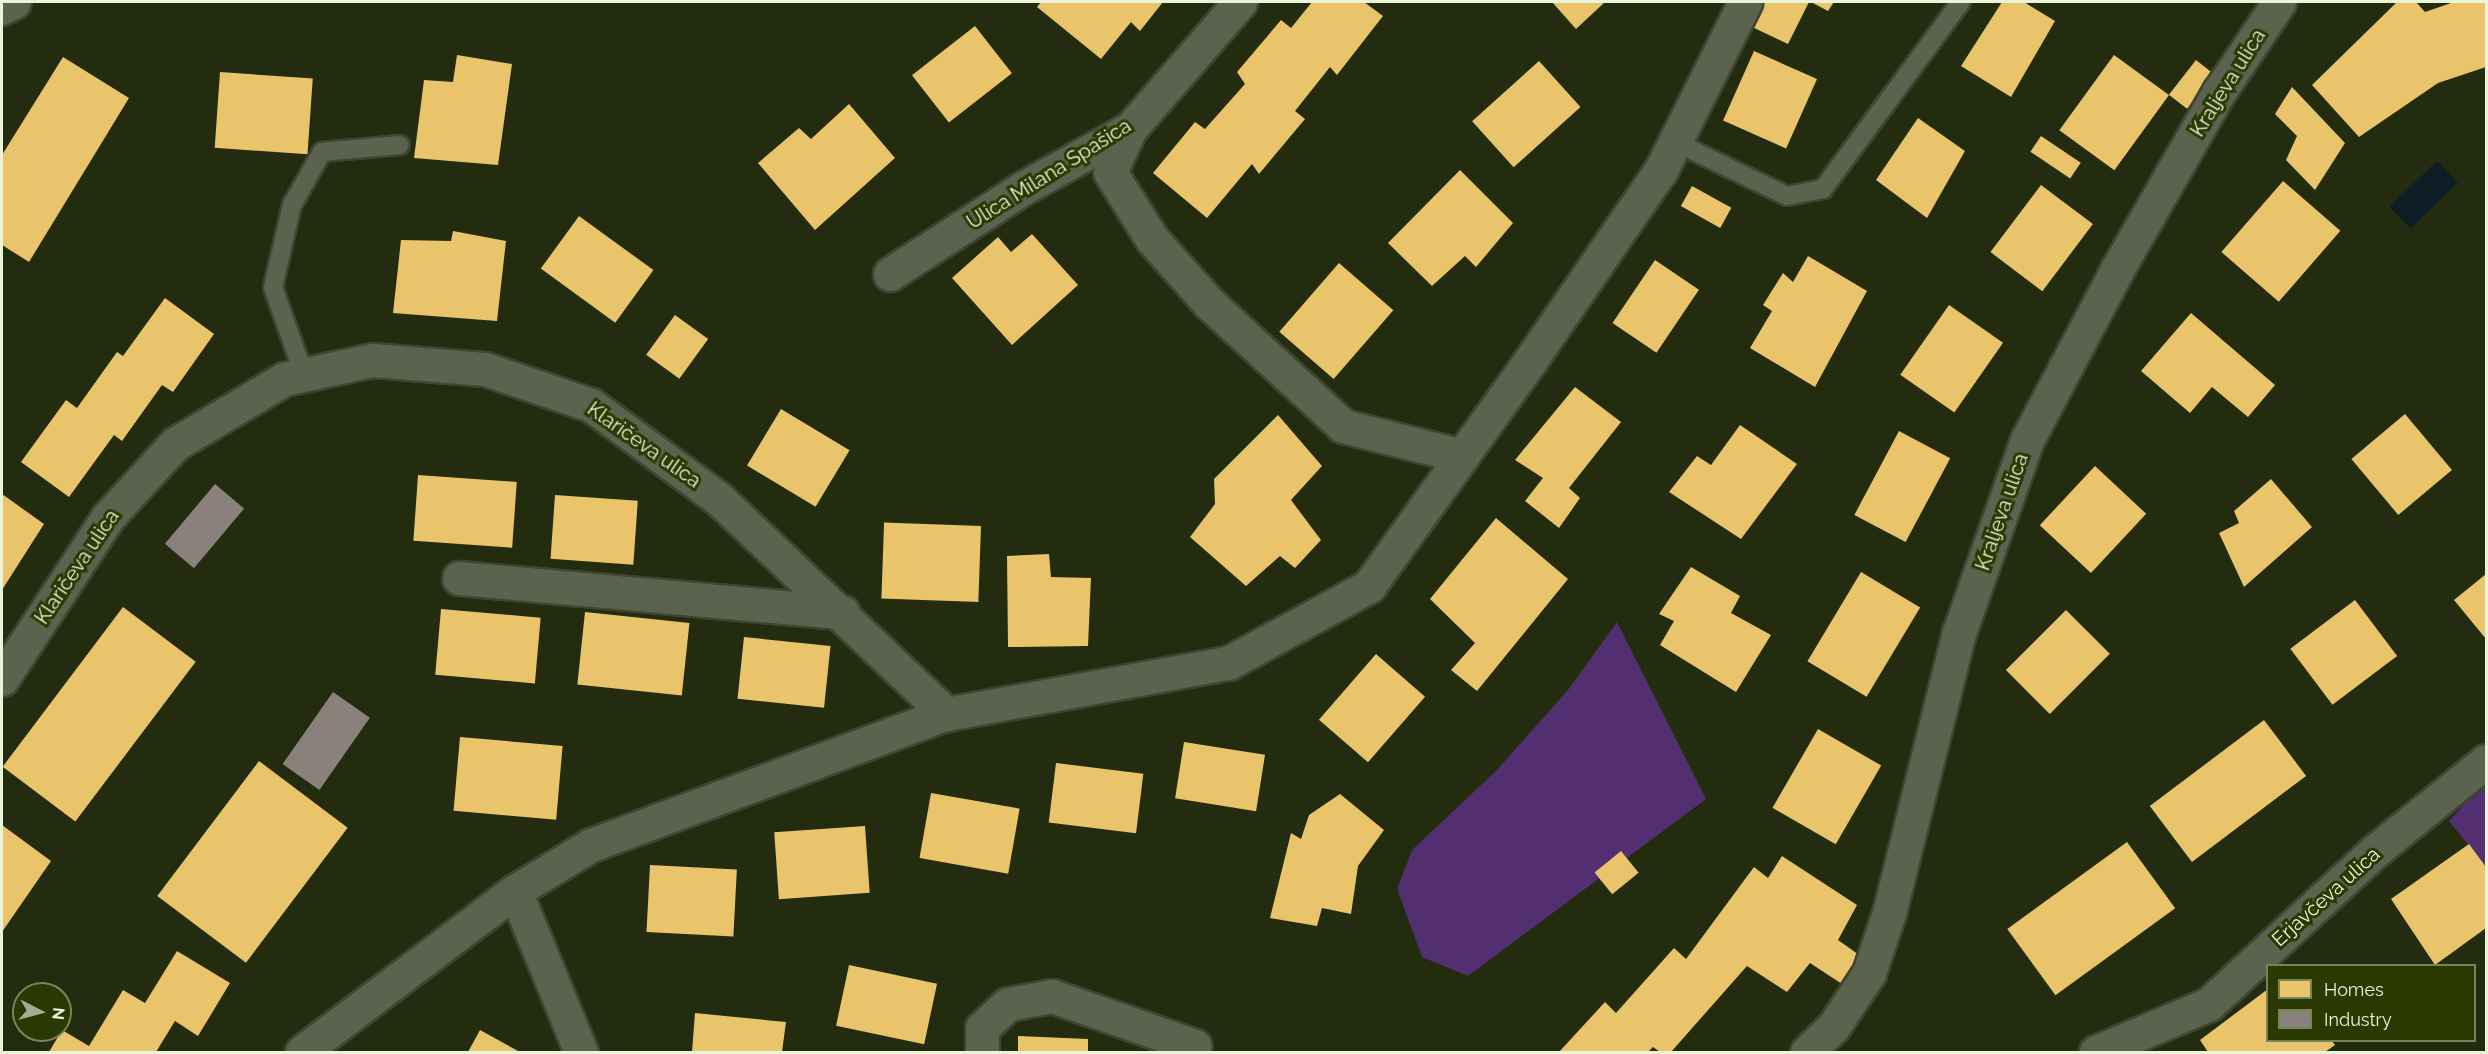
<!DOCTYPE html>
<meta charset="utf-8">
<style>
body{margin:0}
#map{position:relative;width:2488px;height:1054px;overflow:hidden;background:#242c0f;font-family:Raleway,sans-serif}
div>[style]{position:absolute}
.green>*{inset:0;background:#522f71}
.water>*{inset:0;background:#0d1d26;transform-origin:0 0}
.homes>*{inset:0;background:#e9c46a;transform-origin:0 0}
.industry>*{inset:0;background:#8a817c;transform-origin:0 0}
.roads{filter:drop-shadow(2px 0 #3f4531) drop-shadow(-2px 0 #3f4531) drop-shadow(0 2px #3f4531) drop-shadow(0 -2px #3f4531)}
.service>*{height:18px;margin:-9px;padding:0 9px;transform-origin:9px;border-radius:9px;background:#5b624d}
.minor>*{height:33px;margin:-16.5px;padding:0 16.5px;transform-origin:16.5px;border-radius:16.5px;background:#5b624d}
.tertiary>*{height:33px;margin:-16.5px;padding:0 16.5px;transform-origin:16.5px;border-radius:16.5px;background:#5b624d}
span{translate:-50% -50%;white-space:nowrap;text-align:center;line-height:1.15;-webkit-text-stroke:6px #2a3902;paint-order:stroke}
.street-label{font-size:20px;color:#e9f4d8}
.frame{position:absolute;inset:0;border:3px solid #e9f4d8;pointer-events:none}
.legend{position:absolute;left:2266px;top:964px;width:210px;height:78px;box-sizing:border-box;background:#2a3902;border:2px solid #768458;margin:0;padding:8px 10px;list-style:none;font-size:18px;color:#e9f4d8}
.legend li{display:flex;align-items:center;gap:12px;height:30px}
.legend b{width:30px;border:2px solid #768458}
.north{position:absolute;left:12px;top:982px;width:60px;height:60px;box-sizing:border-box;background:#2a3902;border:2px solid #768458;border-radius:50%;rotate:96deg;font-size:16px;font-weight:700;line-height:24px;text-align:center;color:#e9f4d8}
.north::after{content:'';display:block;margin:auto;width:21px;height:27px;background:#a4ae92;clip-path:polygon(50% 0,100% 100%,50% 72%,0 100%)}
</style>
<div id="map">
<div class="green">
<div style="clip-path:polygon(1617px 622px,1706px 799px,1468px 976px,1422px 957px,1397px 889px,1412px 850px,1497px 770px,1568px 690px)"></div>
<div style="clip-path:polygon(2486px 781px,2486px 867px,2449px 821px)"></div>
</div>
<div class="water">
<div style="left:2437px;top:161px;width:30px;height:66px;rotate:46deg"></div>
</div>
<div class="homes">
<div style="clip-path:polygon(1041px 2px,1163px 2px,1140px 31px,1131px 22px,1101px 59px,1037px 7px)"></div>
<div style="clip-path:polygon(1312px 2px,1364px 2px,1383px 16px,1337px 75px,1330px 67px,1295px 111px,1305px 119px,1259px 174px,1252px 164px,1207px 218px,1153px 173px,1195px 122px,1205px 129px,1245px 84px,1237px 72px,1281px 20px,1291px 28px)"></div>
<div style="clip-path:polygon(1552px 2px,1605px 2px,1576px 29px)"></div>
<div style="clip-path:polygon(1762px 2px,1809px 2px,1788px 44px,1750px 26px)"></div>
<div style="clip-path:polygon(1811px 2px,1834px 2px,1828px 11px)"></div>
<div style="clip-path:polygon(2002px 2px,2024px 2px,2055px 21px,2011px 97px,1961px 66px)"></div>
<div style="clip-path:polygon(2397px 2px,2416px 2px,2425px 12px,2454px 2px,2486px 2px,2486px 67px,2438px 83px,2359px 137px,2312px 85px)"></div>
<div style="left:975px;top:26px;width:60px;height:80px;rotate:52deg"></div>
<div style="left:1754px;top:51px;width:69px;height:76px;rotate:24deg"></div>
<div style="clip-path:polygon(457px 55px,512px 64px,498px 165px,414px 158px,424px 80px,453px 82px)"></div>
<div style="left:2114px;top:55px;width:68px;height:93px;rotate:36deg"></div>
<div style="clip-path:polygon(63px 57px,129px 98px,29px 262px,2px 245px,2px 155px)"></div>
<div style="left:2196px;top:60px;width:23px;height:44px;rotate:38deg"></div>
<div style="left:1539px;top:61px;width:62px;height:90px;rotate:48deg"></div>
<div style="left:220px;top:72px;width:93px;height:76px;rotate:4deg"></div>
<div style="clip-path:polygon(2292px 87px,2345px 143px,2315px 190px,2286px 160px,2297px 136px,2275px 114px)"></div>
<div style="clip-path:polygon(849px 104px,895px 158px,815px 230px,758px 163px,799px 128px,811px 139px)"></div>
<div style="clip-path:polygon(1918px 118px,1965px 151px,1927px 218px,1876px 180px)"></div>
<div style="left:2041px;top:136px;width:48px;height:19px;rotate:34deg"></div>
<div style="clip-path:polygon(1460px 170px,1513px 223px,1476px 267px,1465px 256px,1432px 286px,1388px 243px)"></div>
<div style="left:2283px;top:181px;width:76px;height:94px;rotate:41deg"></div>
<div style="left:2041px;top:185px;width:65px;height:84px;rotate:37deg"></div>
<div style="left:1692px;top:186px;width:45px;height:23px;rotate:29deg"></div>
<div style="left:579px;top:216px;width:92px;height:65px;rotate:36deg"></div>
<div style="clip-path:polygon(453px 231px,506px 241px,497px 321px,393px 313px,401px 240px,451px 241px)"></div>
<div style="clip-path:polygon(1032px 234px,1078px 285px,1012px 345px,952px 278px,998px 237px,1011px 252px)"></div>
<div style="clip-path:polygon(1808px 256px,1867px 291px,1815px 387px,1750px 348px,1772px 311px,1763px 305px,1783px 273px,1793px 282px)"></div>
<div style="left:1655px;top:260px;width:53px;height:76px;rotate:34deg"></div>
<div style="left:1339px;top:263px;width:72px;height:91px;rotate:41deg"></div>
<div style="clip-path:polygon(165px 298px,214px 334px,173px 392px,162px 385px,122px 441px,114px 435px,69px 497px,21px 462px,66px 400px,77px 408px,117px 352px,123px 356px)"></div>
<div style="left:1949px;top:305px;width:66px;height:85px;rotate:35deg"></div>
<div style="clip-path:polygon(2191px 313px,2275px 385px,2248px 417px,2212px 387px,2190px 413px,2141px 371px)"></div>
<div style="left:675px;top:315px;width:41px;height:49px;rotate:36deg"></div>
<div style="clip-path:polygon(1575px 387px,1621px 422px,1569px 488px,1580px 498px,1559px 528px,1525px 501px,1543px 478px,1515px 460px)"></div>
<div style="left:781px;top:409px;width:80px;height:66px;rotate:31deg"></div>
<div style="left:2405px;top:414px;width:73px;height:70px;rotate:50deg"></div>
<div style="clip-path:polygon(1278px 415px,1322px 466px,1291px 500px,1321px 540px,1295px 568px,1280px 556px,1246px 586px,1190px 537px,1215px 504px,1214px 479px)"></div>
<div style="clip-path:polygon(1740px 425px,1797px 464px,1741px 539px,1669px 492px,1697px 456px,1711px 465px)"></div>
<div style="left:1899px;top:431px;width:58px;height:95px;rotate:28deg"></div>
<div style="left:2095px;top:466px;width:70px;height:81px;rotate:43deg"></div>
<div style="left:418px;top:475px;width:99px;height:66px;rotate:4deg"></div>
<div style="clip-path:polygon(2271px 479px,2312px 527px,2244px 587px,2219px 533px,2239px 523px,2234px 511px)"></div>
<div style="clip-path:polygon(2px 494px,44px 524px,2px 590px)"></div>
<div style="left:555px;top:495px;width:83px;height:64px;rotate:4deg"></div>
<div style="clip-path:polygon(1496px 518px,1568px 579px,1477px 691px,1451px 670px,1475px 643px,1430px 599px)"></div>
<div style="left:981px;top:526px;width:76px;height:97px;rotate:92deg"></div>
<div style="clip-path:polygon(1049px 554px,1051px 577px,1091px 578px,1088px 646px,1008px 647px,1007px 556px)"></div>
<div style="clip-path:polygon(1691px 567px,1740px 596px,1731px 613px,1771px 635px,1736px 692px,1660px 645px,1674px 621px,1659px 614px)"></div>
<div style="left:1861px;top:572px;width:69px;height:104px;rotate:31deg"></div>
<div style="clip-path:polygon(2486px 574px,2486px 639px,2454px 600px)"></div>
<div style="left:2355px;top:600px;width:70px;height:81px;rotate:53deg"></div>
<div style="left:123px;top:607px;width:91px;height:200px;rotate:37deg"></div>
<div style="left:441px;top:609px;width:100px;height:66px;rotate:5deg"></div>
<div style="left:2066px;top:610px;width:62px;height:85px;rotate:45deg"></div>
<div style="left:585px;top:612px;width:105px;height:73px;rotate:6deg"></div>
<div style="left:744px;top:637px;width:87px;height:62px;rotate:6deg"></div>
<div style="left:1376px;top:654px;width:65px;height:87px;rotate:41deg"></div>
<div style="left:2264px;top:720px;width:70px;height:143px;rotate:53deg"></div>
<div style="left:1818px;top:729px;width:73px;height:91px;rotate:30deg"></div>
<div style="left:460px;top:737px;width:103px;height:74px;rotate:5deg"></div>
<div style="left:1184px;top:742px;width:82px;height:57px;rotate:9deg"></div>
<div style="left:259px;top:761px;width:111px;height:169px;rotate:37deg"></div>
<div style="left:1056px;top:763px;width:88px;height:60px;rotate:7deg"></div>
<div style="left:931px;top:793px;width:90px;height:66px;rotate:10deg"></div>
<div style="clip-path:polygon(1340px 794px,1384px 830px,1358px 866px,1351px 914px,1322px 908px,1317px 926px,1270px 918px,1291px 833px,1301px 839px,1309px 815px)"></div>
<div style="clip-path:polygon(2px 825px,51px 861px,2px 932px)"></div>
<div style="left:865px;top:826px;width:67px;height:91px;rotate:86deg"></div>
<div style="left:2127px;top:842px;width:82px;height:148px;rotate:54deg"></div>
<div style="clip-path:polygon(2469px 844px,2486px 867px,2486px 928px,2435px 965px,2391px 899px)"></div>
<div style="left:1621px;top:851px;width:28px;height:34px;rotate:51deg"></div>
<div style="clip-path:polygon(1782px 856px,1857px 905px,1838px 940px,1862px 957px,1845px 986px,1810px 963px,1787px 992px,1747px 966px,1671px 1052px,1660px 1052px,1653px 1047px,1648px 1052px,1559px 1052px,1605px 1002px,1616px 1013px,1674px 948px,1686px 959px,1754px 867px,1768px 878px)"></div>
<div style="left:650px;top:865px;width:87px;height:67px;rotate:3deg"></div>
<div style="clip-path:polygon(177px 951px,230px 983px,198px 1036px,175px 1021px,156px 1052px,49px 1052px,62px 1030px,89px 1046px,123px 990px,145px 1003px)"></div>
<div style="left:849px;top:965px;width:90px;height:62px;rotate:12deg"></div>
<div style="clip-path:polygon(2268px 989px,2268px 1041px,2332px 1041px,2335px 1045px,2325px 1052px,2208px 1052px,2200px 1040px)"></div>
<div style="clip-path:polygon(695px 1013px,786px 1022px,782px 1052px,692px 1052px)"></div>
<div style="clip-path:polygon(480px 1030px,520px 1052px,468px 1052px)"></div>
<div style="clip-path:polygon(1018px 1036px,1088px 1039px,1088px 1052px,1018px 1052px)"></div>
</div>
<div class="industry">
<div style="left:215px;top:484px;width:38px;height:78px;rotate:40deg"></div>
<div style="left:333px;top:692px;width:45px;height:88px;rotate:35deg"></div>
</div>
<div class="roads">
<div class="service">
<div style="left:1675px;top:142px;width:124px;rotate:25.7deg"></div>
<div style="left:1787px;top:196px;width:37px;rotate:-11deg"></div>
<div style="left:1823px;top:189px;width:232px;rotate:-53.6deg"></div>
<div style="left:304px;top:375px;width:93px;rotate:-109.4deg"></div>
<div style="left:273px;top:287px;width:84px;rotate:-77deg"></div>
<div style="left:292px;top:205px;width:61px;rotate:-60.5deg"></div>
<div style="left:322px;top:152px;width:78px;rotate:-5.1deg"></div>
</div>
<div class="minor">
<div style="left:1130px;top:129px;width:47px;rotate:114.9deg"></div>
<div style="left:1110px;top:172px;width:79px;rotate:57.9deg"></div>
<div style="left:1152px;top:239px;width:87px;rotate:48.3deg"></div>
<div style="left:1210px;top:304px;width:180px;rotate:42.5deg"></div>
<div style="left:1343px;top:426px;width:123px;rotate:14.1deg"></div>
<div style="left:890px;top:274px;width:158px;rotate:-32.9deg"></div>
<div style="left:1023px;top:188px;width:122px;rotate:-28.9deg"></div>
<div style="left:1130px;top:129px;width:168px;rotate:-49.1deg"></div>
<div style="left:459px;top:578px;width:385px;rotate:5.1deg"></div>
<div style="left:2px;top:679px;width:194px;rotate:-56.8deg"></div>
<div style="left:108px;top:517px;width:99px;rotate:-47.5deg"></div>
<div style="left:175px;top:444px;width:127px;rotate:-30.8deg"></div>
<div style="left:284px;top:379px;width:91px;rotate:-12.1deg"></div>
<div style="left:373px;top:360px;width:112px;rotate:4.6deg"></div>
<div style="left:485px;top:369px;width:112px;rotate:18.8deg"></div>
<div style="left:591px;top:405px;width:159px;rotate:36.3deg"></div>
<div style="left:719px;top:499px;width:313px;rotate:43.4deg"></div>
<div style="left:515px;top:891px;width:174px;rotate:67.7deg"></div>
<div style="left:302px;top:1052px;width:267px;rotate:-37.1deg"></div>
<div style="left:515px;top:891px;width:89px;rotate:-31.2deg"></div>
<div style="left:591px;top:845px;width:378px;rotate:-20.3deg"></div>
<div style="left:946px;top:714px;width:287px;rotate:-10.3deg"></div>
<div style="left:1228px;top:663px;width:161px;rotate:-28.6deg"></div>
<div style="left:1369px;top:586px;width:277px;rotate:-54.4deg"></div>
<div style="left:1530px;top:361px;width:232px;rotate:-55.6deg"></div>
<div style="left:1661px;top:170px;width:188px;rotate:-63.4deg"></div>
<div style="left:982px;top:1052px;width:24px;rotate:-90deg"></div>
<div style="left:982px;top:1028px;width:35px;rotate:-43deg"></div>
<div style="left:1008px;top:1004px;width:45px;rotate:-10.3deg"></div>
<div style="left:1052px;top:996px;width:151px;rotate:19.3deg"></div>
<div style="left:1807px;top:1052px;width:37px;rotate:-44deg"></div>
<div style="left:1834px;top:1026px;width:64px;rotate:-56.6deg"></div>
<div style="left:1869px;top:973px;width:63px;rotate:-71.6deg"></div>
<div style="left:1889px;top:913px;width:289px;rotate:-76deg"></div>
<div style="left:1959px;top:633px;width:205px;rotate:-70.6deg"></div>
<div style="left:2027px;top:440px;width:195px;rotate:-62.1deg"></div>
<div style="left:2118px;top:268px;width:203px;rotate:-60.2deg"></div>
<div style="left:2219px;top:92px;width:108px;rotate:-56.3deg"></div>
<div style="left:2096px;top:1052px;width:123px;rotate:-23deg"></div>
<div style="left:2209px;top:1004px;width:226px;rotate:-42.7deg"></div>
<div style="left:2375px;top:851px;width:143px;rotate:-39deg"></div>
</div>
<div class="tertiary">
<div style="left:2px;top:8px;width:13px;rotate:-27deg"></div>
</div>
</div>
<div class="street-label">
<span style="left:2228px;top:83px;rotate:-58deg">Kraljeva ulica</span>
<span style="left:1049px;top:174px;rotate:-32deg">Ulica Milana Spašica</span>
<span style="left:644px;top:445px;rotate:35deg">Klaričeva ulica</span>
<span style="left:2002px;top:512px;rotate:-71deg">Kraljeva ulica</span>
<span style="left:77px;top:567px;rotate:-56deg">Klaričeva ulica</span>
<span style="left:2326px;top:897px;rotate:-42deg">Erjavčeva ulica</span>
</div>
<div class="frame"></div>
<ul class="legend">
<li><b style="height:16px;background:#e9c46a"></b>Homes</li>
<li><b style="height:16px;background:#8a817c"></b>Industry</li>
</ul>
<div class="north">N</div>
</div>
